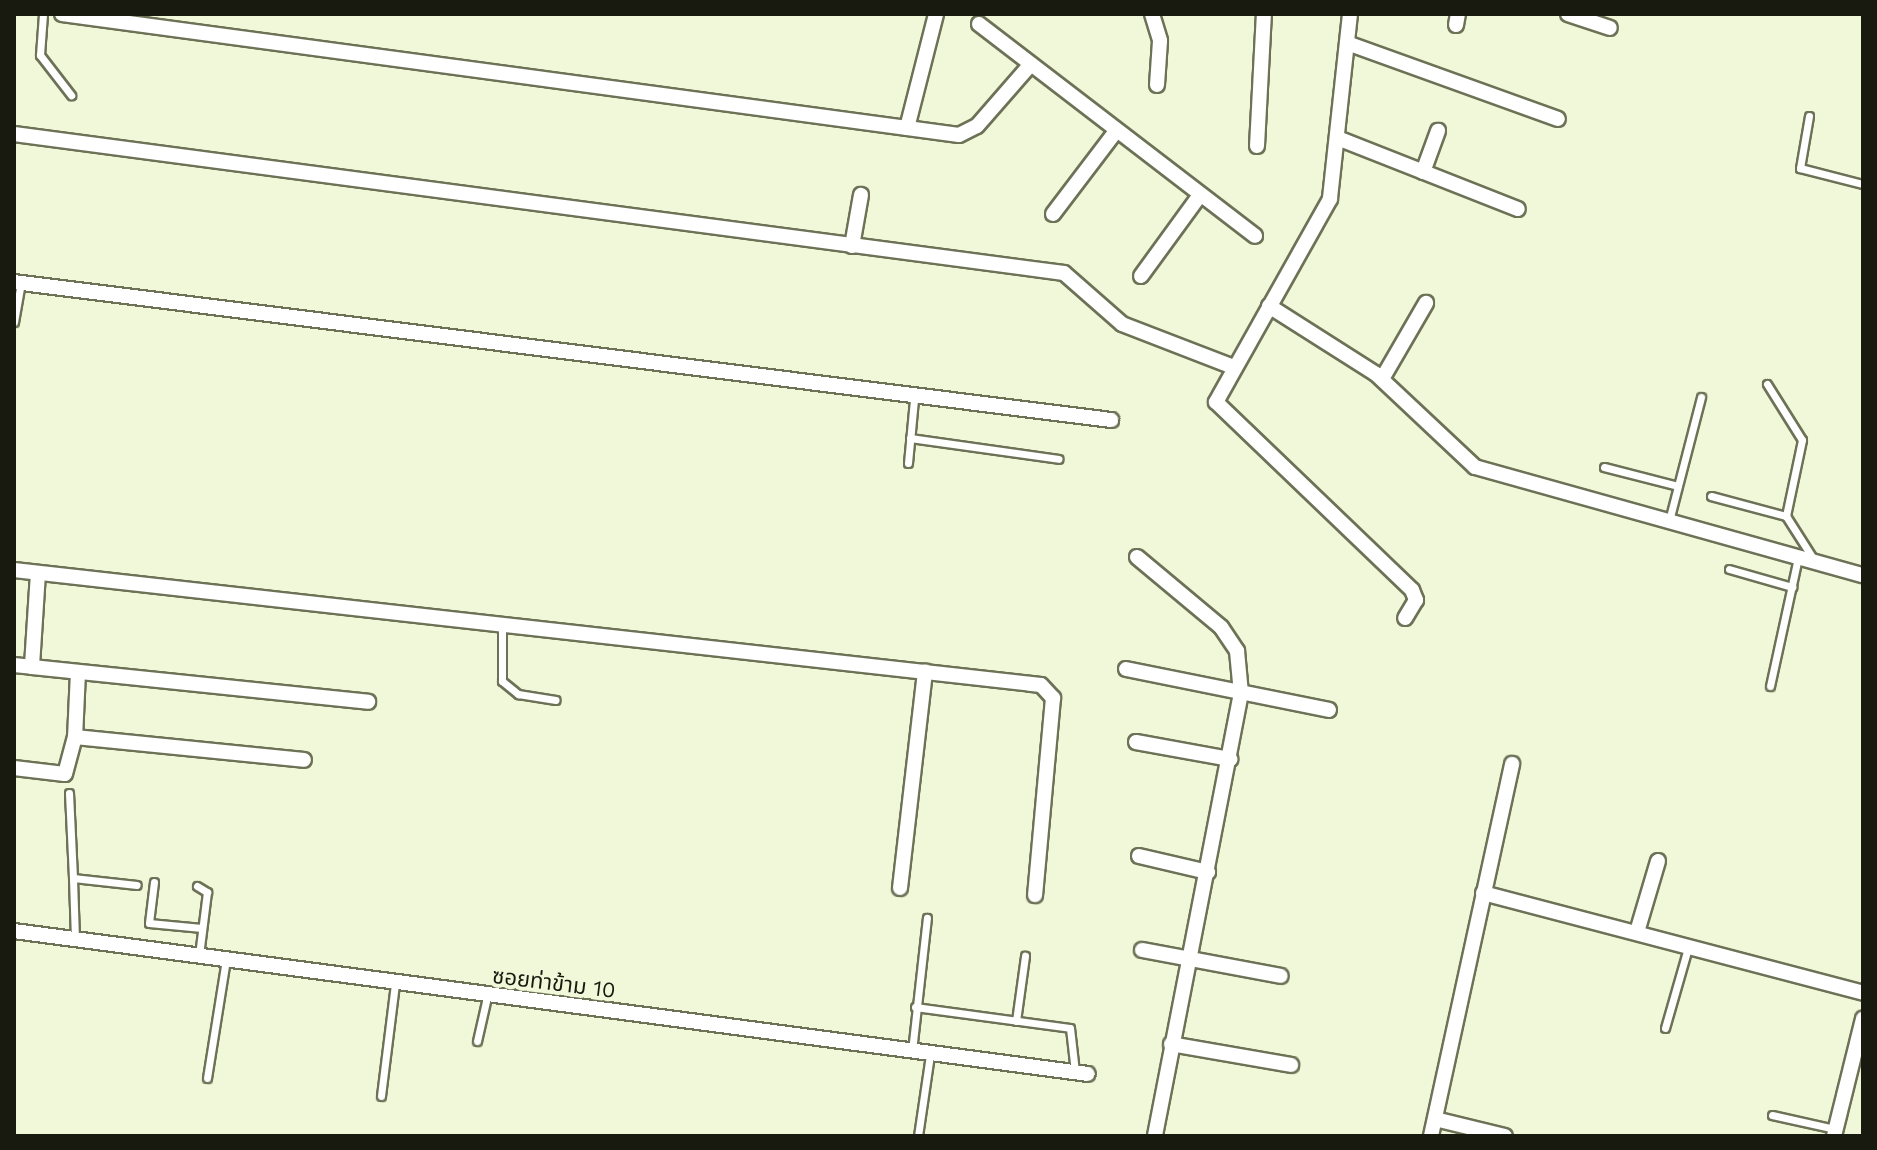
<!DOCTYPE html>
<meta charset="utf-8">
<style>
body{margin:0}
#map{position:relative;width:1877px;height:1150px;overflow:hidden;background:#f1f8da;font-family:"Work Sans","Noto Sans Thai",sans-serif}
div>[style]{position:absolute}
.roads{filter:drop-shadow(2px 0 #6d7257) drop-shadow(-2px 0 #6d7257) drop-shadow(0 2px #6d7257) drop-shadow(0 -2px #6d7257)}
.service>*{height:7px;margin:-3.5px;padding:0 3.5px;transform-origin:3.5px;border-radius:3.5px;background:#fff}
.minor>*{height:14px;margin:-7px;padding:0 7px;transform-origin:7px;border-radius:7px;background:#fff}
span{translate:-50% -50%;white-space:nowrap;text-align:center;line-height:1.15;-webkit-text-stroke:8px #f1f8da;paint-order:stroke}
.street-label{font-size:22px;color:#181a0f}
.frame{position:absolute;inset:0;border:16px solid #181a0f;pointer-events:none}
</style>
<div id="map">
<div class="roads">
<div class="service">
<div style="left:43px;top:14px;width:41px;rotate:94.2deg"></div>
<div style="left:40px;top:55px;width:51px;rotate:52.2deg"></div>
<div style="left:1809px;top:116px;width:53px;rotate:99.8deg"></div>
<div style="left:1800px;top:168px;width:65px;rotate:14.3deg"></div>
<div style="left:14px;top:322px;width:40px;rotate:-80deg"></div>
<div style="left:1767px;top:384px;width:66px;rotate:58deg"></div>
<div style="left:1802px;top:440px;width:78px;rotate:101.9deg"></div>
<div style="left:910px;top:438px;width:150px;rotate:8deg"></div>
<div style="left:908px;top:463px;width:64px;rotate:-84.6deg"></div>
<div style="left:1604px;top:467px;width:76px;rotate:14.4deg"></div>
<div style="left:1711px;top:496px;width:78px;rotate:14.9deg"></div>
<div style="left:1786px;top:516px;width:52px;rotate:57.5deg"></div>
<div style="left:1670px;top:517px;width:124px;rotate:-75.5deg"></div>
<div style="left:1729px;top:569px;width:66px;rotate:15.9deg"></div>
<div style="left:502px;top:624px;width:57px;rotate:90deg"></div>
<div style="left:502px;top:681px;width:21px;rotate:39deg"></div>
<div style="left:518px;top:694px;width:38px;rotate:9deg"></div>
<div style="left:1770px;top:686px;width:131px;rotate:-77.7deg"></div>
<div style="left:69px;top:793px;width:85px;rotate:87.3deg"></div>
<div style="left:154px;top:882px;width:41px;rotate:97deg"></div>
<div style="left:149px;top:923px;width:53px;rotate:5.4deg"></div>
<div style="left:197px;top:886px;width:12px;rotate:31deg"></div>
<div style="left:207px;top:892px;width:64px;rotate:97.2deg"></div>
<div style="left:75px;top:939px;width:61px;rotate:-91.9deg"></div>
<div style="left:73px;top:878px;width:64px;rotate:6.2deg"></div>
<div style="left:915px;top:1007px;width:156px;rotate:7.7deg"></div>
<div style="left:1070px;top:1028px;width:44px;rotate:83.5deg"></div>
<div style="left:1016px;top:1021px;width:66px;rotate:-82.1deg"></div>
<div style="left:1665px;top:1028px;width:83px;rotate:-74deg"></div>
<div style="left:477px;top:1041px;width:45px;rotate:-77.2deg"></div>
<div style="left:912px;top:1051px;width:134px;rotate:-83.6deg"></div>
<div style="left:207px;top:1078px;width:120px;rotate:-80.9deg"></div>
<div style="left:381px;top:1096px;width:114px;rotate:-82.9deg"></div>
<div style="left:1772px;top:1115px;width:65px;rotate:12.5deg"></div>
<div style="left:918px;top:1136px;width:82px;rotate:-81.6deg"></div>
</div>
<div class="minor">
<div style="left:62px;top:14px;width:905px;rotate:7.68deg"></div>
<div style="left:959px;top:135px;width:20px;rotate:-27deg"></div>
<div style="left:977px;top:126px;width:82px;rotate:-48.9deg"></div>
<div style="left:1152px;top:14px;width:28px;rotate:73deg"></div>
<div style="left:1160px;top:41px;width:44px;rotate:93.9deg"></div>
<div style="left:1350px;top:14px;width:186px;rotate:96.2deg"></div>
<div style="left:1330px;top:199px;width:233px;rotate:119.3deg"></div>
<div style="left:1216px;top:402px;width:272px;rotate:43.8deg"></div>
<div style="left:1412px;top:590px;width:11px;rotate:68deg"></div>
<div style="left:1416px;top:600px;width:21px;rotate:121deg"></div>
<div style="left:1568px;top:14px;width:44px;rotate:18.4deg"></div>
<div style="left:979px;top:24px;width:348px;rotate:37.5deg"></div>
<div style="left:1456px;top:25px;width:11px;rotate:-80deg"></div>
<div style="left:1347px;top:43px;width:224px;rotate:19.8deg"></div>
<div style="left:907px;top:128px;width:118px;rotate:-75.7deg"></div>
<div style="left:14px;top:134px;width:1059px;rotate:7.54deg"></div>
<div style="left:1064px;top:273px;width:77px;rotate:41.3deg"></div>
<div style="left:1122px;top:324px;width:117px;rotate:21.1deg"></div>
<div style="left:1340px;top:139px;width:191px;rotate:21.5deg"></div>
<div style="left:1257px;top:146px;width:132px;rotate:-87deg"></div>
<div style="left:1423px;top:172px;width:44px;rotate:-69.9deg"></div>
<div style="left:1053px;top:214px;width:104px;rotate:-52.8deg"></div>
<div style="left:852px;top:246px;width:52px;rotate:-80deg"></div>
<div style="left:1141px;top:276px;width:100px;rotate:-53.9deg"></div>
<div style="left:14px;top:282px;width:1106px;rotate:7.17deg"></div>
<div style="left:1269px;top:306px;width:127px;rotate:32.4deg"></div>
<div style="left:1376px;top:374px;width:136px;rotate:43.2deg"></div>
<div style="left:1475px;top:467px;width:403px;rotate:15.6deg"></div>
<div style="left:1382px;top:379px;width:88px;rotate:-59.9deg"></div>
<div style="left:1137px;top:557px;width:109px;rotate:39.8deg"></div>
<div style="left:1221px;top:627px;width:29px;rotate:56deg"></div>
<div style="left:1237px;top:651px;width:42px;rotate:84.6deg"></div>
<div style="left:1241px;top:693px;width:451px;rotate:101deg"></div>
<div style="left:14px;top:570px;width:1033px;rotate:6.39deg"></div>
<div style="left:1041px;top:685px;width:18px;rotate:47deg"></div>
<div style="left:1053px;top:698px;width:198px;rotate:95.2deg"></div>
<div style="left:38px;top:573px;width:94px;rotate:93.7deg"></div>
<div style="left:32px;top:667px;width:338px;rotate:5.9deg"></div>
<div style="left:14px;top:665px;width:18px;rotate:6deg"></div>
<div style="left:1126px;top:669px;width:207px;rotate:11.4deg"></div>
<div style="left:78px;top:672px;width:65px;rotate:92.6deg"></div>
<div style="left:75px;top:737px;width:230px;rotate:5.7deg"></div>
<div style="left:1136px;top:742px;width:96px;rotate:10.3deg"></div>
<div style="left:14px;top:768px;width:51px;rotate:6.7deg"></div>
<div style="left:65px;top:774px;width:38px;rotate:-75deg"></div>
<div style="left:1139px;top:856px;width:71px;rotate:13.1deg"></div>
<div style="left:900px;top:888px;width:218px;rotate:-83.4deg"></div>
<div style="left:1483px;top:893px;width:393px;rotate:14.7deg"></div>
<div style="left:14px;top:931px;width:1083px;rotate:7.58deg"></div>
<div style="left:1637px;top:932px;width:74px;rotate:-73.5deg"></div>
<div style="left:1142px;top:950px;width:141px;rotate:10.6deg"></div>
<div style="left:1171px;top:1044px;width:122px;rotate:9.9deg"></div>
<div style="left:1435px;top:1119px;width:72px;rotate:13.7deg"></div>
<div style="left:1431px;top:1136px;width:381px;rotate:-77.7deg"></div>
<div style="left:1834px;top:1136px;width:121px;rotate:-76.1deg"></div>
</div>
</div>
<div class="street-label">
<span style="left:554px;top:983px;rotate:7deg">ซอยท่าข้าม 10</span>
</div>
<div class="frame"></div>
</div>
